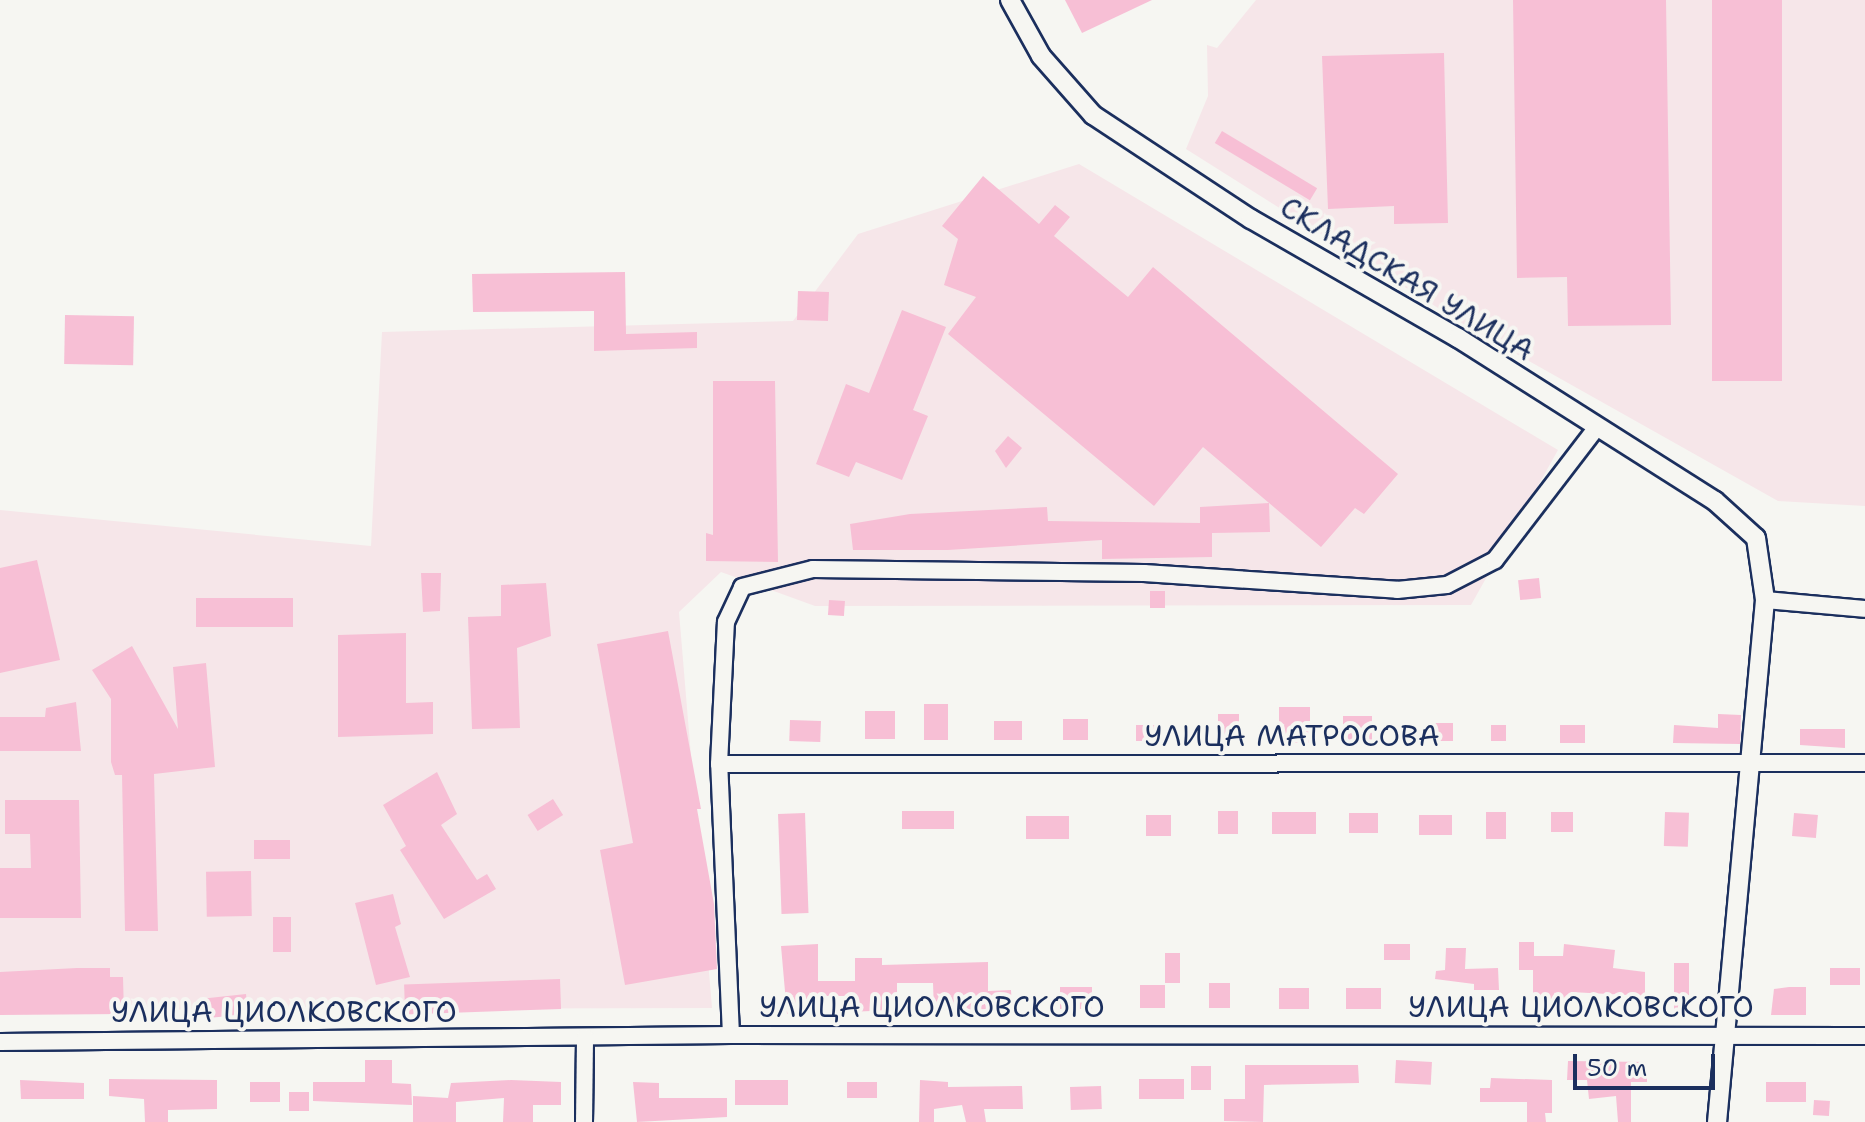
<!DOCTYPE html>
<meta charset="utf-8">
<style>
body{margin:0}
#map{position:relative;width:1865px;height:1122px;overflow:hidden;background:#f6f6f2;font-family:"Shantell Sans",sans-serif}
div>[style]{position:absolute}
.built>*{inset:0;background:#f6e6e9}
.building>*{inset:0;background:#f7bfd5;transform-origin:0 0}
.roads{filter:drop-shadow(2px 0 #1b2f5e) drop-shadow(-2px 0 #1b2f5e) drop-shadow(0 2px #1b2f5e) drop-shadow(0 -2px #1b2f5e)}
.minor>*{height:16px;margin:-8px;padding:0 8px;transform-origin:8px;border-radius:8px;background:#f6f6f2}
.tertiary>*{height:18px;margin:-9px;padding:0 9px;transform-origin:9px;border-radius:9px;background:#f6f6f2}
span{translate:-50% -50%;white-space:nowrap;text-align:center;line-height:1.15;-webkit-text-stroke:8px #f6f6f2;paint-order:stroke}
.street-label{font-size:30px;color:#1b2f5e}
.scale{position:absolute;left:1573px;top:1054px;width:142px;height:36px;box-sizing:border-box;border:4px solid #1b2f5e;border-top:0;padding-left:10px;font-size:24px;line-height:28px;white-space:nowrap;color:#1b2f5e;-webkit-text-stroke:6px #f6f6f2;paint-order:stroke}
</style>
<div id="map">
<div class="built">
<div style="clip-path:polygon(1256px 0,1865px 0,1865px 506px,1778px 501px,1465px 325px,1186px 149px,1208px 96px,1207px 45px,1217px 48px)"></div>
<div style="clip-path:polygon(1079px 164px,1558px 450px,1471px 605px,815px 606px,721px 572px,679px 612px,712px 1008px,0 1010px,0 510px,371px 546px,382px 332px,793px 321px,858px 234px)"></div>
</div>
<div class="building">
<div style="clip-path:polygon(1065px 0,1152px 0,1082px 33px)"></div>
<div style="clip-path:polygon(1513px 0,1666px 0,1671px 325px,1568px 326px,1567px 277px,1517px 278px)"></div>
<div style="left:1712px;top:0;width:70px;height:381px"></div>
<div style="clip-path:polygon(1444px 53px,1448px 223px,1394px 224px,1394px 206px,1328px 209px,1322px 56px)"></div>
<div style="left:1222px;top:131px;width:111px;height:14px;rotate:31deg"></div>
<div style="clip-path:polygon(983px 176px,1039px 224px,1055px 205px,1070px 217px,1054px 236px,1128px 297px,1153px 267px,1398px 474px,1364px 514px,1355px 508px,1321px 547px,1203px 447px,1154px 506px,948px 334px,976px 297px,944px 285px,958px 239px,942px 226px)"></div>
<div style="clip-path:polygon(625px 272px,626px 334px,697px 332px,697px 348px,594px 351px,594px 311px,473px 312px,472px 274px)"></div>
<div style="left:798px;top:291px;width:31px;height:29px;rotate:2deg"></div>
<div style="clip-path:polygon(902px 310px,946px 327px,913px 410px,928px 416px,902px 480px,856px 462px,849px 477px,816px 464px,846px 384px,869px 393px)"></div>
<div style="left:65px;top:315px;width:69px;height:49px;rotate:1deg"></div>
<div style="clip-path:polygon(713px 381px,775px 381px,778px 562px,706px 561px,706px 533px,713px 535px)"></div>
<div style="clip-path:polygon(1008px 436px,1022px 448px,1006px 468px,995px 451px)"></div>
<div style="clip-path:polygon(1269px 503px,1270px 532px,1212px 533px,1212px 557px,1102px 559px,1102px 540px,948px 550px,853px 550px,850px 524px,910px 514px,1047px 507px,1048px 521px,1200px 523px,1200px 507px)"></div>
<div style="clip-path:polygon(37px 560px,60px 660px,0 673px,0 568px)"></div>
<div style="clip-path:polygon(421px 573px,441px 573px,440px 611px,423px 612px)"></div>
<div style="left:1539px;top:578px;width:20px;height:21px;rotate:84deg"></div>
<div style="clip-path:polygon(546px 583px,551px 636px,517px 648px,520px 728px,472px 729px,468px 617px,501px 616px,501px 585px)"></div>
<div style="left:1150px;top:591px;width:15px;height:17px"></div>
<div style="left:196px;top:598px;width:97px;height:29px"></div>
<div style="left:829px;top:600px;width:16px;height:15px;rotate:4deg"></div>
<div style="clip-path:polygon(668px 631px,701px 809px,697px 809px,714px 904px,717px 969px,625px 985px,600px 850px,633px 843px,597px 644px)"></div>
<div style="clip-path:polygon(406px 633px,406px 703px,433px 702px,433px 734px,338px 737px,338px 635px)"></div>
<div style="clip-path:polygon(132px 646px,178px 729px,173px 667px,206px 663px,215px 767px,154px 774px,158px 931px,125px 931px,122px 775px,115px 775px,111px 762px,111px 699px,92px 670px)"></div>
<div style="clip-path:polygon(76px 702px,81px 751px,0 751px,0 717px,45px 717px,46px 708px)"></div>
<div style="left:924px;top:704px;width:24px;height:36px"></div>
<div style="left:1279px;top:707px;width:31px;height:36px"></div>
<div style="left:865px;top:711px;width:30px;height:28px"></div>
<div style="left:1218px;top:714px;width:21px;height:27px"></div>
<div style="clip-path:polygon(1718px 714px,1741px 715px,1740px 744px,1673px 743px,1674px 725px,1718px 728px)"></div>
<div style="left:1343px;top:716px;width:29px;height:25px"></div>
<div style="left:1063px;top:719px;width:25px;height:21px"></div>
<div style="left:790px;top:720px;width:31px;height:21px;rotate:2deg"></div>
<div style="left:994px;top:721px;width:28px;height:19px"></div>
<div style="left:1425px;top:723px;width:28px;height:18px"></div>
<div style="left:1136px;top:725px;width:23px;height:16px"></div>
<div style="left:1491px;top:725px;width:15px;height:16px"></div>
<div style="left:1560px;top:725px;width:25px;height:18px"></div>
<div style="clip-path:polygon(1800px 729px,1845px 729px,1845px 748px,1800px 745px)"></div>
<div style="clip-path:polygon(437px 772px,457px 814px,441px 825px,477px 880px,487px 874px,496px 889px,444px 919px,400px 850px,406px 846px,383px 805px)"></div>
<div style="left:553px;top:799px;width:19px;height:30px;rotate:58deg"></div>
<div style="clip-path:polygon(5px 800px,79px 800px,81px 918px,0 918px,0 868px,31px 868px,30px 834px,5px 834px)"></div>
<div style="left:954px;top:811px;width:18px;height:52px;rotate:90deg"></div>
<div style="left:1218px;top:811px;width:20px;height:23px"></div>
<div style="left:1272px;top:812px;width:44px;height:22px"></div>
<div style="left:1486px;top:812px;width:20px;height:27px"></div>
<div style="left:1551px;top:812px;width:22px;height:20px"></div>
<div style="left:1665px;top:812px;width:24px;height:34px;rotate:2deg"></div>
<div style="left:805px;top:813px;width:100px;height:27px;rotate:88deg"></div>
<div style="left:1349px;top:813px;width:29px;height:20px"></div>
<div style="left:1794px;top:813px;width:24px;height:23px;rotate:5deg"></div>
<div style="left:1171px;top:815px;width:21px;height:25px;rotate:90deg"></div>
<div style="left:1419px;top:815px;width:33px;height:20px"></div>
<div style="left:1026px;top:816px;width:43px;height:23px"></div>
<div style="left:254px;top:840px;width:36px;height:19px"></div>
<div style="left:251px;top:871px;width:45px;height:45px;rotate:89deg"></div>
<div style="clip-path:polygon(393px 894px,401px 924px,395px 927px,410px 977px,376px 985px,355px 903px)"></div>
<div style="left:273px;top:917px;width:18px;height:35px"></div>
<div style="clip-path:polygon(1519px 942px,1534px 942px,1534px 956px,1563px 956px,1564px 944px,1615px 950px,1613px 968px,1645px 972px,1645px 996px,1571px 992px,1570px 1004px,1533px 1001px,1533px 970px,1519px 970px)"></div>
<div style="clip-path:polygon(818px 944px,818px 981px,855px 981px,855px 958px,882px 958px,882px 965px,988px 962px,988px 991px,1011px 990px,1012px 1008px,934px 1011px,933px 983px,897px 983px,897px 1010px,846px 1012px,845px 996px,809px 996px,810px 1013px,787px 1014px,781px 946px)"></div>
<div style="left:1384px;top:944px;width:26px;height:16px"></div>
<div style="clip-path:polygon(1446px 948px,1466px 948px,1465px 969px,1498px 968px,1499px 990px,1474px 990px,1474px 984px,1435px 979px,1436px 971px,1445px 970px)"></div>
<div style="left:1165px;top:953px;width:15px;height:30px"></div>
<div style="left:1674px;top:963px;width:15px;height:47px"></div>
<div style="clip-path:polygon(77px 968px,110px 968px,110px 977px,123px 977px,124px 1014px,0 1015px,0 972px)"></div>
<div style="left:1830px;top:968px;width:30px;height:17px"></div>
<div style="left:560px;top:979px;width:30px;height:156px;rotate:88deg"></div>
<div style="left:1209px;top:983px;width:21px;height:25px"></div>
<div style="left:1140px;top:985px;width:25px;height:23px"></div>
<div style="left:1060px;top:987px;width:32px;height:22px"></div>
<div style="clip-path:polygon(1789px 987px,1806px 987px,1806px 1015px,1771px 1015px,1774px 989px)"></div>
<div style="left:1279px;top:988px;width:30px;height:21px"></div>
<div style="left:1346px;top:988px;width:35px;height:21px"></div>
<div style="left:246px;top:994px;width:20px;height:42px;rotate:84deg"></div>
<div style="clip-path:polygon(365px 1060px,392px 1060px,392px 1083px,411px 1084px,412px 1105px,313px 1101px,313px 1082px,365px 1082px)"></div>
<div style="left:1396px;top:1060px;width:36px;height:23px;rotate:3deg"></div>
<div style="clip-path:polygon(1568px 1061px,1647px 1062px,1647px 1082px,1631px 1082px,1631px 1122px,1618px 1122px,1616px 1096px,1589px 1099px,1587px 1080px,1567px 1080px)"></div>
<div style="clip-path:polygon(1245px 1065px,1358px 1065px,1359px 1083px,1264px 1085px,1263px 1122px,1224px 1121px,1224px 1099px,1245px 1099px)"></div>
<div style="left:1191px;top:1066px;width:20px;height:24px"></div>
<div style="clip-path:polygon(1491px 1078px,1552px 1080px,1552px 1113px,1545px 1113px,1546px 1122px,1527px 1122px,1527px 1102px,1480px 1102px,1480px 1088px,1490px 1088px)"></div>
<div style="clip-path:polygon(109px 1079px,217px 1080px,217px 1109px,168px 1110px,168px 1122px,145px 1122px,144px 1099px,109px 1096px)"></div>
<div style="left:1139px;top:1079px;width:45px;height:20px"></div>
<div style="clip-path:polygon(20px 1080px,84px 1083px,84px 1099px,21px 1099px)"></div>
<div style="clip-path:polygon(511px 1080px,561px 1082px,561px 1105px,533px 1105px,533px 1122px,503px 1122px,504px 1098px,456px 1102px,456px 1122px,413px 1122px,413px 1096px,448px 1098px,451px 1083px)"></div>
<div style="left:735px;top:1080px;width:53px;height:25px"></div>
<div style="clip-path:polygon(920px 1080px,948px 1082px,948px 1087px,1022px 1086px,1023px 1109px,984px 1109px,986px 1122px,966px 1122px,962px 1105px,934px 1109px,934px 1122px,919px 1122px)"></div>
<div style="left:250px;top:1082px;width:30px;height:20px"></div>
<div style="clip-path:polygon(633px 1082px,659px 1083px,659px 1098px,727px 1098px,727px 1117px,637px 1122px)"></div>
<div style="left:847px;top:1082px;width:30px;height:16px"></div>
<div style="left:1766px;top:1082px;width:40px;height:20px"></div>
<div style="left:1101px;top:1086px;width:23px;height:31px;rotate:88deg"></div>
<div style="left:289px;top:1092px;width:20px;height:19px"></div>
<div style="left:1814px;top:1100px;width:16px;height:15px;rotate:4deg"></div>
</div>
<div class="roads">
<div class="minor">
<div style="left:1765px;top:600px;width:100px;rotate:5.1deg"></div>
<div style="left:719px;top:764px;width:1146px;rotate:-0.05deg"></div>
<div style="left:731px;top:1035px;width:271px;rotate:-92.5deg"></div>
<div style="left:719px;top:764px;width:142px;rotate:-87.2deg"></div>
<div style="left:726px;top:622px;width:38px;rotate:-65deg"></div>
<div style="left:742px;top:587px;width:73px;rotate:-14.2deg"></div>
<div style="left:813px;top:569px;width:331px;rotate:0.7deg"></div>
<div style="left:1144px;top:573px;width:254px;rotate:3.8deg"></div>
<div style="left:1397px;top:590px;width:50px;rotate:-5.7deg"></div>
<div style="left:1447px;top:585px;width:54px;rotate:-27.5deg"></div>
<div style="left:1495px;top:560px;width:168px;rotate:-52.5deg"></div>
<div style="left:0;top:1042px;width:731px;rotate:-0.55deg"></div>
<div style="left:731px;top:1035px;width:1134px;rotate:0.05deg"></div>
<div style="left:584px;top:1122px;width:85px;rotate:-89.3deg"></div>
</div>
<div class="tertiary">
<div style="left:1010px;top:0;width:64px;rotate:61deg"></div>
<div style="left:1041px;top:56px;width:79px;rotate:48.6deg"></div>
<div style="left:1093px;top:115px;width:189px;rotate:33.4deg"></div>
<div style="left:1251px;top:219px;width:239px;rotate:29.9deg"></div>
<div style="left:1458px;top:338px;width:304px;rotate:32.4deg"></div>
<div style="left:1715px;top:501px;width:55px;rotate:42.1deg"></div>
<div style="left:1756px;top:538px;width:63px;rotate:81.7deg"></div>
<div style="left:1765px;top:600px;width:524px;rotate:95.25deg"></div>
</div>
</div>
<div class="street-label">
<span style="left:1407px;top:279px;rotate:31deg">СКЛАДСКАЯ УЛИЦА</span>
<span style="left:1292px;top:736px">УЛИЦА МАТРОСОВА</span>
<span style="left:932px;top:1007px">УЛИЦА ЦИОЛКОВСКОГО</span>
<span style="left:1581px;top:1007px">УЛИЦА ЦИОЛКОВСКОГО</span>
<span style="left:284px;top:1012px">УЛИЦА ЦИОЛКОВСКОГО</span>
</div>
<div class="scale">50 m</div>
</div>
